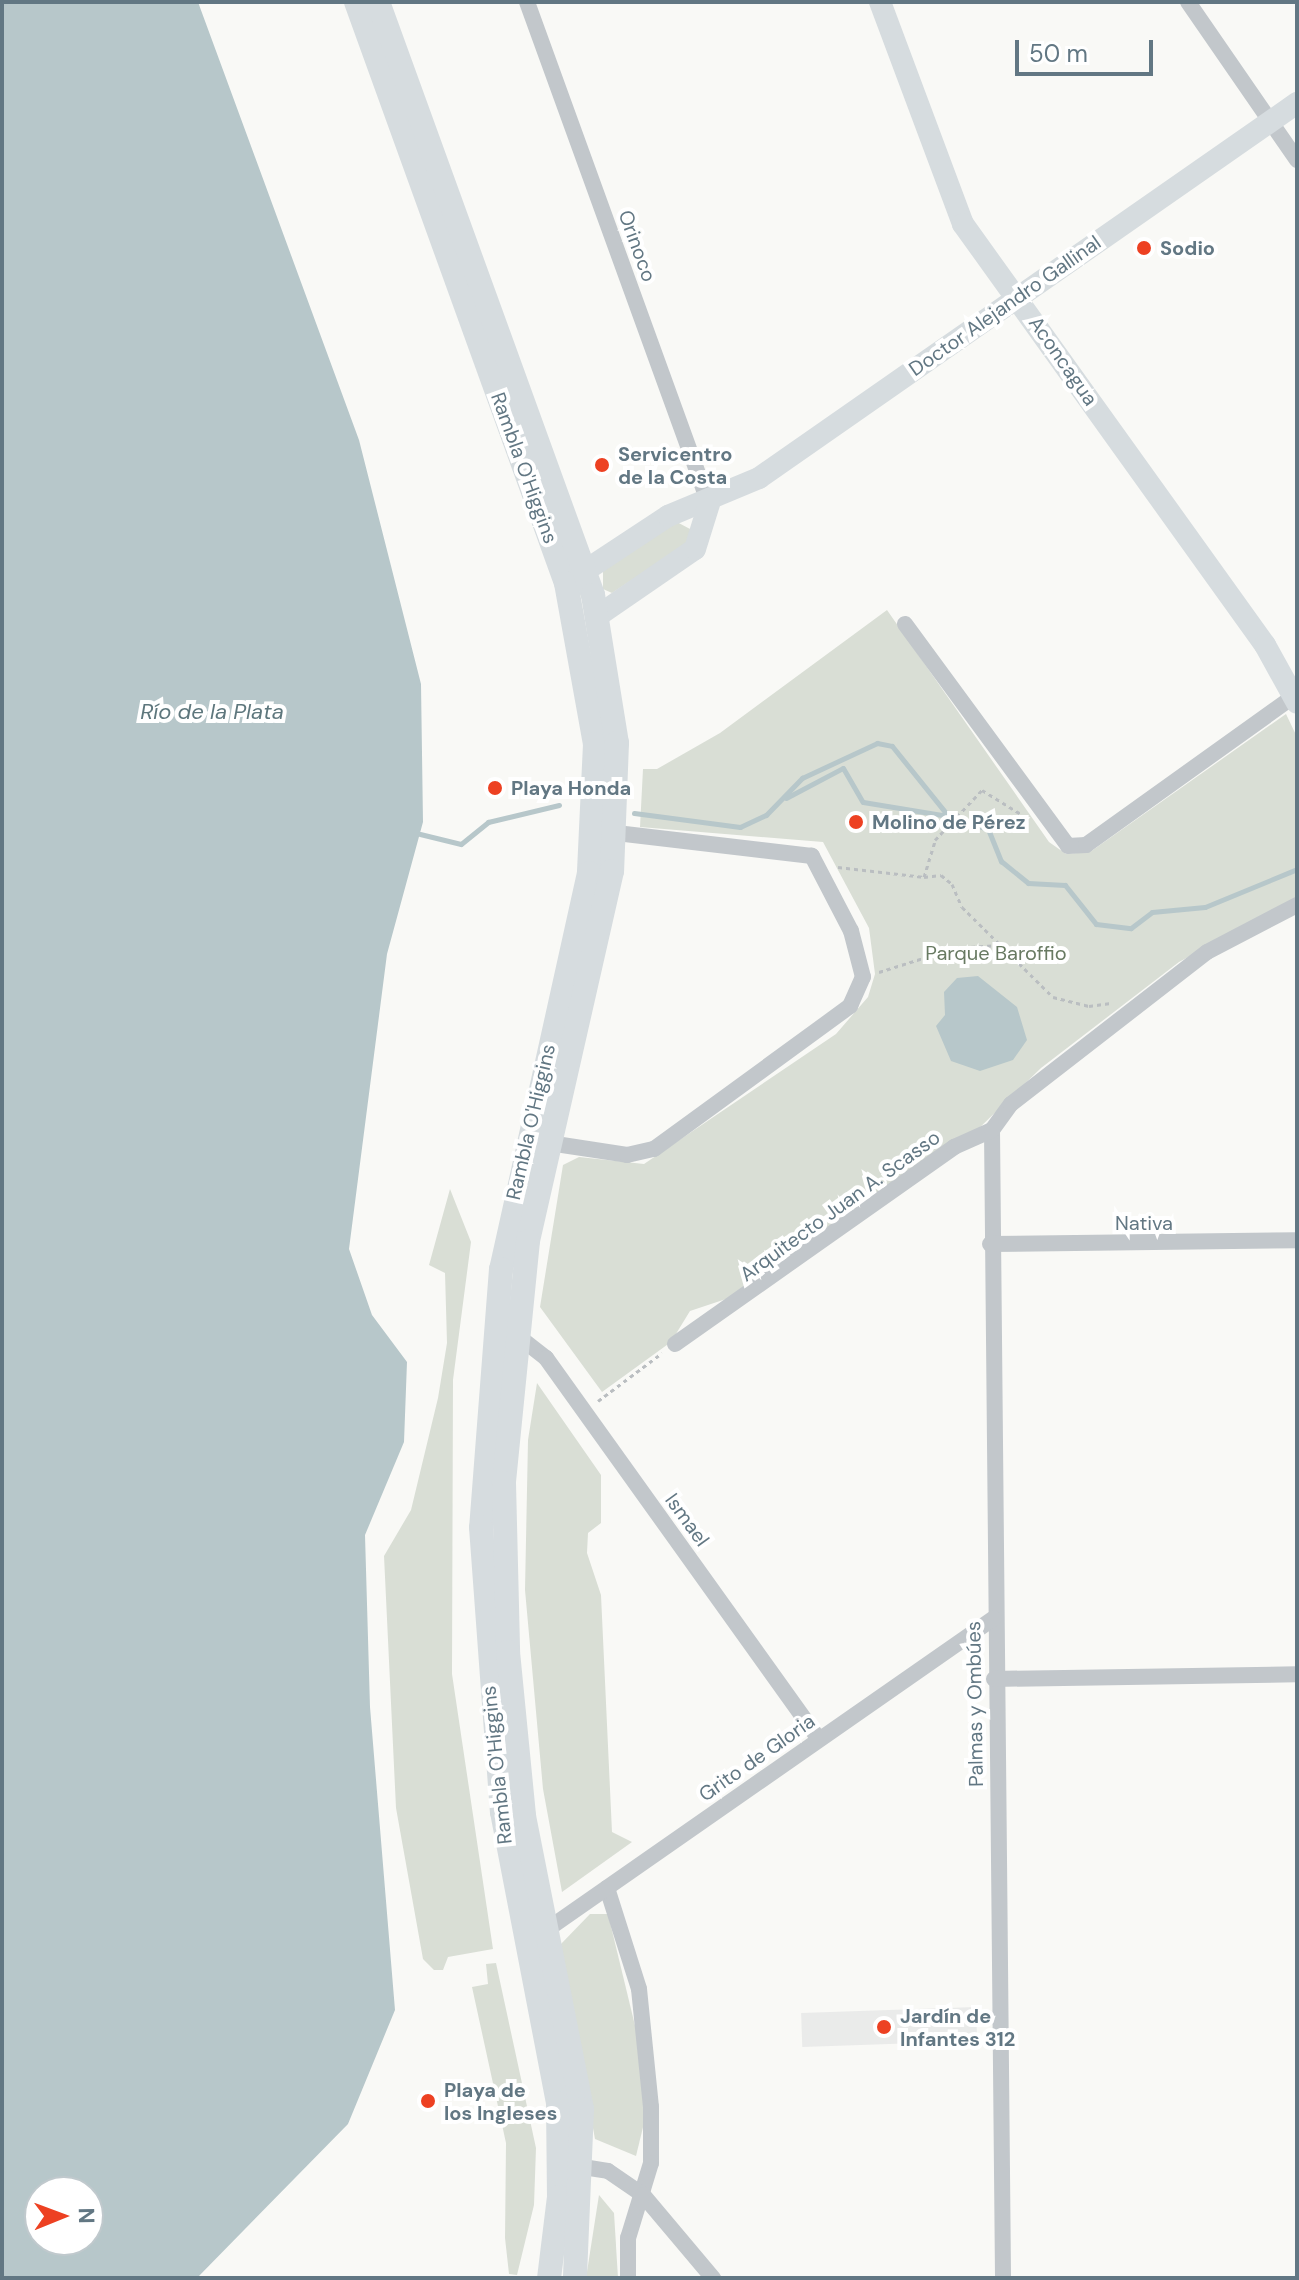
<!DOCTYPE html>
<meta charset="utf-8">
<style>
body{margin:0}
#map{position:relative;width:1299px;height:2280px;overflow:hidden;background:#f9f9f6;font-family:"DM Sans",sans-serif}
div>[style]{position:absolute}
.built>*{inset:0;background:#eaebea;transform-origin:0 0}
.green>*{inset:0;background:#d9ded5}
.water>*{inset:0;background:#b7c7ca}
.stream>*{height:5px;margin:-2.5px;padding:0 2.5px;transform-origin:2.5px;border-radius:2.5px;background:#b7c7ca}
.path>*{height:3px;margin-top:-1.5px;transform-origin:0;background:repeating-linear-gradient(90deg,#babec1 0 4px,transparent 0 8px)}
.street>*{height:16px;margin:-8px;padding:0 8px;transform-origin:8px;border-radius:8px;background:#c2c7cb}
.secondary>*{height:22px;margin:-11px;padding:0 11px;transform-origin:11px;border-radius:11px;background:#d6dcdf}
.primary>*{height:24px;margin:-12px;padding:0 12px;transform-origin:12px;border-radius:12px;background:#d6dcdf}
.dots>*{width:22px;height:22px;translate:-50% -50%;box-sizing:border-box;border:4px solid #fff;border-radius:50%}
span{translate:-50% -50%;white-space:nowrap;text-align:center;line-height:1.15;-webkit-text-stroke:8px #fff;paint-order:stroke}
.street-label{font-size:20px;color:#627783}
.poi-label{font-size:20px;color:#627783;font-weight:700}
.left{translate:0 -50%;text-align:left}
.park-label{font-size:20px;color:#687a62}
.water-label{font-size:22px;color:#5e777d;font-style:italic}
.frame{position:absolute;inset:0;border:4px solid #627783;pointer-events:none}
.north{position:absolute;left:24px;top:2176px;width:80px;height:80px;box-sizing:border-box;background:#fff;border:2px solid #c0c9cd;border-radius:50%;rotate:89deg;font-size:22px;font-weight:700;line-height:32px;text-align:center;color:#627783}
.north::after{content:'';display:block;margin:auto;width:28px;height:36px;background:#ed4122;clip-path:polygon(50% 0,100% 100%,50% 72%,0 100%)}
.scale{position:absolute;left:1015px;top:40px;width:138px;height:36px;box-sizing:border-box;border:4px solid #627783;border-top:0;padding-left:10px;font-size:24px;line-height:28px;white-space:nowrap;color:#627783;-webkit-text-stroke:6px #fff;paint-order:stroke}
</style>
<div id="map">
<div class="built">
<div style="left:976px;top:2007px;width:34px;height:175px;rotate:88deg"></div>
</div>
<div class="green">
<div style="clip-path:polygon(675px 521px,690px 529px,692px 540px,612px 593px,603px 589px,603px 570px)"></div>
<div style="clip-path:polygon(887px 610px,1049px 842px,1066px 854px,1090px 852px,1286px 714px,1297px 737px,1297px 898px,1179px 962px,1041px 1068px,971px 1136px,729px 1298px,690px 1311px,671px 1342px,602px 1392px,540px 1307px,563px 1165px,579px 1157px,644px 1164px,836px 1034px,868px 997px,875px 974px,869px 928px,823px 842px,640px 827px,643px 769px,657px 769px,720px 733px)"></div>
<div style="clip-path:polygon(450px 1189px,471px 1242px,453px 1380px,452px 1674px,493px 1949px,448px 1957px,443px 1970px,434px 1970px,423px 1959px,396px 1808px,384px 1556px,411px 1510px,438px 1398px,447px 1343px,445px 1273px,429px 1265px)"></div>
<div style="clip-path:polygon(537px 1383px,601px 1475px,601px 1523px,588px 1533px,587px 1553px,601px 1595px,612px 1832px,632px 1842px,562px 1892px,543px 1789px,525px 1590px,528px 1440px)"></div>
<div style="clip-path:polygon(590px 1914px,608px 1914px,638px 2038px,645px 2119px,636px 2156px,595px 2139px,560px 1945px)"></div>
<div style="clip-path:polygon(496px 1963px,536px 2148px,534px 2205px,517px 2275px,509px 2274px,505px 2238px,506px 2143px,472px 1987px,488px 1984px,486px 1964px)"></div>
<div style="clip-path:polygon(599px 2195px,614px 2213px,618px 2278px,586px 2278px)"></div>
</div>
<div class="water">
<div style="clip-path:polygon(evenodd,2px 2px,198px 2px,359px 440px,421px 684px,423px 822px,387px 954px,349px 1249px,372px 1315px,407px 1362px,404px 1442px,365px 1535px,370px 1707px,395px 2010px,348px 2124px,197px 2278px,2px 2278px,2px 2px,40px 2192px,88px 2192px,88px 2240px,40px 2240px,40px 2192px)"></div>
<div style="clip-path:polygon(978px 976px,1017px 1007px,1027px 1040px,1013px 1060px,980px 1071px,951px 1061px,936px 1026px,945px 1015px,944px 992px,957px 978px)"></div>
</div>
<div class="stream">
<div style="left:786px;top:798px;width:64px;rotate:-27.8deg"></div>
<div style="left:843px;top:768px;width:39px;rotate:60deg"></div>
<div style="left:863px;top:802px;width:86px;rotate:9.4deg"></div>
<div style="left:634px;top:813px;width:107px;rotate:7.5deg"></div>
<div style="left:740px;top:827px;width:29px;rotate:-25deg"></div>
<div style="left:766px;top:815px;width:52px;rotate:-45.8deg"></div>
<div style="left:802px;top:778px;width:83px;rotate:-25deg"></div>
<div style="left:877px;top:743px;width:15px;rotate:11deg"></div>
<div style="left:892px;top:746px;width:91px;rotate:51.2deg"></div>
<div style="left:949px;top:817px;width:41px;rotate:17.1deg"></div>
<div style="left:988px;top:829px;width:35px;rotate:68deg"></div>
<div style="left:1001px;top:861px;width:35px;rotate:39deg"></div>
<div style="left:1028px;top:883px;width:37px;rotate:3deg"></div>
<div style="left:1065px;top:885px;width:50px;rotate:51.5deg"></div>
<div style="left:1096px;top:924px;width:35px;rotate:7deg"></div>
<div style="left:1131px;top:928px;width:26px;rotate:-37deg"></div>
<div style="left:1152px;top:912px;width:53px;rotate:-5.4deg"></div>
<div style="left:1205px;top:907px;width:100px;rotate:-22.4deg"></div>
<div style="left:420px;top:834px;width:42px;rotate:13.7deg"></div>
<div style="left:461px;top:844px;width:35px;rotate:-39deg"></div>
<div style="left:488px;top:822px;width:73px;rotate:-13.5deg"></div>
</div>
<div class="path">
<div style="left:838px;top:867px;width:87px;rotate:6.6deg"></div>
<div style="left:924px;top:877px;width:39px;rotate:-73deg"></div>
<div style="left:935px;top:840px;width:69px;rotate:-46.8deg"></div>
<div style="left:982px;top:790px;width:46px;rotate:31.6deg"></div>
<div style="left:924px;top:877px;width:17px;rotate:-7deg"></div>
<div style="left:941px;top:875px;width:14px;rotate:39deg"></div>
<div style="left:952px;top:884px;width:25px;rotate:67deg"></div>
<div style="left:962px;top:907px;width:128px;rotate:44.7deg"></div>
<div style="left:1053px;top:997px;width:37px;rotate:14deg"></div>
<div style="left:1089px;top:1006px;width:22px;rotate:-8deg"></div>
<div style="left:879px;top:972px;width:80px;rotate:-17.5deg"></div>
<div style="left:955px;top:948px;width:44px;rotate:-3.9deg"></div>
<div style="left:598px;top:1401px;width:80px;rotate:-36.9deg"></div>
</div>
<div class="street">
<div style="left:527px;top:2px;width:534px;rotate:70.07deg"></div>
<div style="left:1188px;top:2px;width:192px;rotate:55.4deg"></div>
<div style="left:905px;top:624px;width:275px;rotate:53.7deg"></div>
<div style="left:1068px;top:846px;width:18px;rotate:-3deg"></div>
<div style="left:1086px;top:845px;width:259px;rotate:-35.6deg"></div>
<div style="left:992px;top:1130px;width:1148px;rotate:89.45deg"></div>
<div style="left:549px;top:1143px;width:79px;rotate:8.7deg"></div>
<div style="left:627px;top:1155px;width:28px;rotate:-13deg"></div>
<div style="left:654px;top:1149px;width:243px;rotate:-36.1deg"></div>
<div style="left:850px;top:1006px;width:32px;rotate:-66deg"></div>
<div style="left:863px;top:977px;width:48px;rotate:-104.6deg"></div>
<div style="left:851px;top:931px;width:85px;rotate:-117.5deg"></div>
<div style="left:812px;top:856px;width:197px;rotate:-173.3deg"></div>
<div style="left:990px;top:1244px;width:307px;rotate:-0.7deg"></div>
<div style="left:514px;top:1333px;width:41px;rotate:38deg"></div>
<div style="left:546px;top:1358px;width:469px;rotate:54.4deg"></div>
<div style="left:675px;top:1344px;width:342px;rotate:-35.2deg"></div>
<div style="left:954px;top:1147px;width:42px;rotate:-24.1deg"></div>
<div style="left:992px;top:1130px;width:32px;rotate:-54deg"></div>
<div style="left:1011px;top:1104px;width:248px;rotate:-37.8deg"></div>
<div style="left:1207px;top:952px;width:102px;rotate:-27.6deg"></div>
<div style="left:994px;top:1679px;width:303px;rotate:-0.9deg"></div>
<div style="left:607px;top:1888px;width:106px;rotate:72.4deg"></div>
<div style="left:639px;top:1989px;width:119px;rotate:84.2deg"></div>
<div style="left:651px;top:2107px;width:56px;rotate:90deg"></div>
<div style="left:651px;top:2163px;width:78px;rotate:107deg"></div>
<div style="left:628px;top:2238px;width:40px;rotate:90deg"></div>
<div style="left:545px;top:1931px;width:547px;rotate:-34.88deg"></div>
<div style="left:583px;top:2167px;width:25px;rotate:9deg"></div>
<div style="left:608px;top:2171px;width:42px;rotate:34.4deg"></div>
<div style="left:643px;top:2195px;width:109px;rotate:49.9deg"></div>
</div>
<div class="secondary">
<div style="left:880px;top:2px;width:237px;rotate:69.5deg"></div>
<div style="left:963px;top:224px;width:518px;rotate:54.35deg"></div>
<div style="left:1265px;top:645px;width:66px;rotate:61.1deg"></div>
<div style="left:571px;top:580px;width:116px;rotate:-33.4deg"></div>
<div style="left:668px;top:516px;width:99px;rotate:-22.7deg"></div>
<div style="left:759px;top:478px;width:656px;rotate:-34.88deg"></div>
<div style="left:599px;top:615px;width:116px;rotate:-34.5deg"></div>
<div style="left:695px;top:549px;width:47px;rotate:-72.7deg"></div>
</div>
<div class="primary">
<div style="left:356px;top:2px;width:618px;rotate:70.13deg"></div>
<div style="left:566px;top:583px;width:164px;rotate:79.8deg"></div>
<div style="left:595px;top:744px;width:129px;rotate:92.7deg"></div>
<div style="left:589px;top:873px;width:406px;rotate:102.5deg"></div>
<div style="left:501px;top:1269px;width:259px;rotate:94.4deg"></div>
<div style="left:481px;top:1527px;width:286px;rotate:85.8deg"></div>
<div style="left:502px;top:1812px;width:296px;rotate:79.1deg"></div>
<div style="left:558px;top:2103px;width:94px;rotate:89.4deg"></div>
<div style="left:559px;top:2197px;width:82px;rotate:97deg"></div>
<div style="left:378px;top:2px;width:631px;rotate:70.07deg"></div>
<div style="left:593px;top:595px;width:150px;rotate:80.8deg"></div>
<div style="left:617px;top:743px;width:128px;rotate:92.2deg"></div>
<div style="left:612px;top:871px;width:379px;rotate:102.8deg"></div>
<div style="left:528px;top:1241px;width:243px;rotate:95.7deg"></div>
<div style="left:504px;top:1483px;width:169px;rotate:88.6deg"></div>
<div style="left:508px;top:1652px;width:165px;rotate:84.4deg"></div>
<div style="left:524px;top:1816px;width:299px;rotate:78.8deg"></div>
<div style="left:582px;top:2109px;width:169px;rotate:92.4deg"></div>
</div>
<div class="dots">
<div style="left:1144px;top:248px;background:#ed4122"></div>
<div style="left:602px;top:465px;background:#ed4122"></div>
<div style="left:495px;top:788px;background:#ed4122"></div>
<div style="left:856px;top:822px;background:#ed4122"></div>
<div style="left:884px;top:2027px;background:#ed4122"></div>
<div style="left:428px;top:2101px;background:#ed4122"></div>
</div>
<div class="street-label">
<span style="left:637px;top:246px;rotate:70deg">Orinoco</span>
<span style="left:1005px;top:306px;rotate:-35deg">Doctor Alejandro Gallinal</span>
<span style="left:1063px;top:361px;rotate:55deg">Aconcagua</span>
<span style="left:524px;top:468px;rotate:70deg">Rambla O'Higgins</span>
<span style="left:531px;top:1122px;rotate:-77deg">Rambla O'Higgins</span>
<span style="left:840px;top:1206px;rotate:-36deg">Arquitecto Juan A. Scasso</span>
<span style="left:1144px;top:1223px">Nativa</span>
<span style="left:687px;top:1520px;rotate:54deg">Ismael</span>
<span style="left:975px;top:1704px;rotate:-91deg">Palmas y Ombúes</span>
<span style="left:757px;top:1758px;rotate:-35deg">Grito de Gloria</span>
<span style="left:497px;top:1765px;rotate:-96deg">Rambla O'Higgins</span>
</div>
<div class="poi-label">
<span class="left" style="left:1160px;top:248px">Sodio</span>
<span class="left" style="left:618px;top:466px">Servicentro<br>de la Costa</span>
<span class="left" style="left:511px;top:788px">Playa Honda</span>
<span class="left" style="left:872px;top:822px">Molino de Pérez</span>
<span class="left" style="left:900px;top:2028px">Jardín de<br>Infantes 312</span>
<span class="left" style="left:444px;top:2102px">Playa de<br>los Ingleses</span>
</div>
<div class="park-label">
<span style="left:996px;top:953px">Parque Baroffio</span>
</div>
<div class="water-label">
<span style="left:212px;top:712px">Río de la Plata</span>
</div>
<div class="frame"></div>
<div class="north">N</div>
<div class="scale">50 m</div>
</div>
